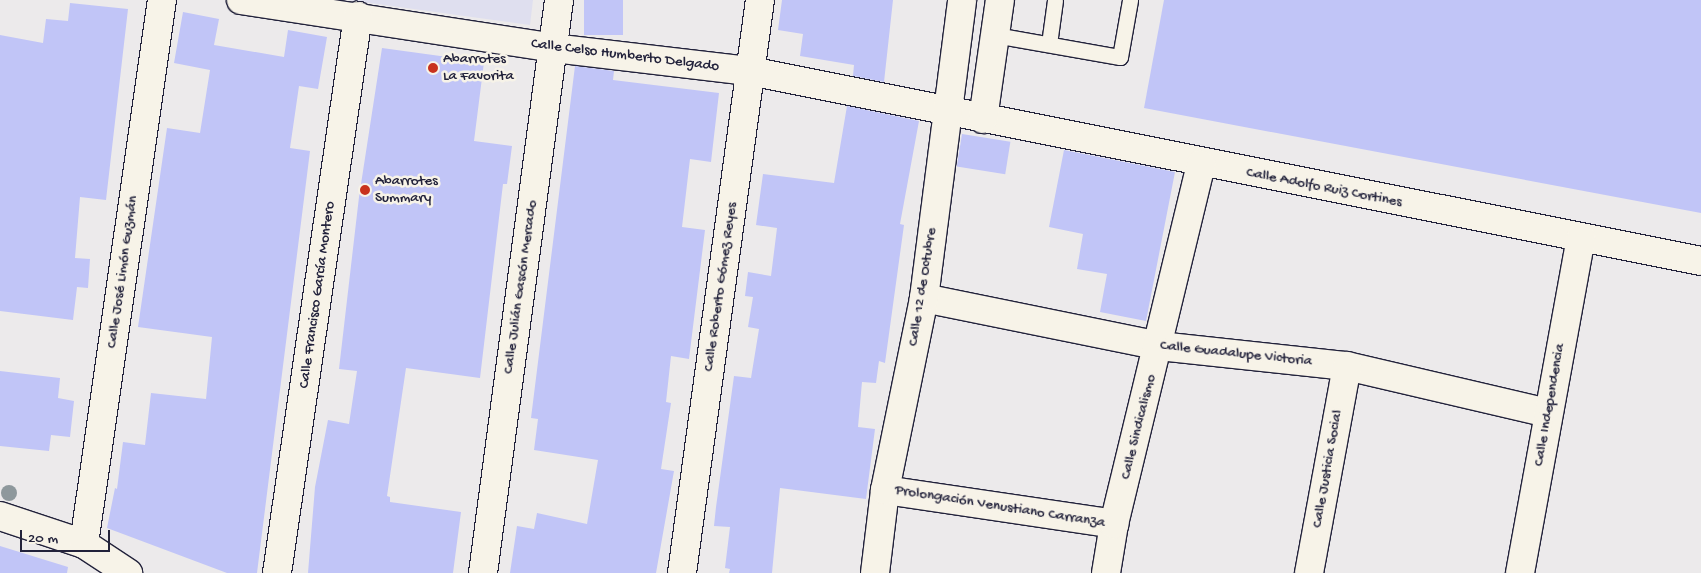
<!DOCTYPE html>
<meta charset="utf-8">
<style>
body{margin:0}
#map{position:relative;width:1701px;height:573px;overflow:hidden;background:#eceaeb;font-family:"Gochi Hand",sans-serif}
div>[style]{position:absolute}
.built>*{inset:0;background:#dfdfef}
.building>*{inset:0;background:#c1c5f7;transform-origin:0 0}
.roads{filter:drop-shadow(1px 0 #22223b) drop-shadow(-1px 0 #22223b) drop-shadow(0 1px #22223b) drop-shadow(0 -1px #22223b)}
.lane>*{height:15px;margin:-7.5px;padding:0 7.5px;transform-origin:7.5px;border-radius:7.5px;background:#f7f3e8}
.street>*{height:28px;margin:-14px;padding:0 14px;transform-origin:14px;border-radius:14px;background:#f7f3e8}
.trees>*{width:16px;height:16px;margin:-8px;border-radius:50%;background:#8e989c}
.dots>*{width:14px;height:14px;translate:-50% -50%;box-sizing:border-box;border:2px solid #f7f3e8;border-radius:50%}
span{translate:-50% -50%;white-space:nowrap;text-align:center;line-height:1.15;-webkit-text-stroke:5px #f7f3e8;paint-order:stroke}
.street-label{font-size:15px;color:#22223b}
.poi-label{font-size:15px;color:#22223b}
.left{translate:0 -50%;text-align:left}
.scale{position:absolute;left:20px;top:530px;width:90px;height:22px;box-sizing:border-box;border:2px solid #22223b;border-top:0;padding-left:6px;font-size:15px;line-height:18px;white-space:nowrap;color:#22223b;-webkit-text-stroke:4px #f7f3e8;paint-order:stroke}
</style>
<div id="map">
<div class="built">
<div style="clip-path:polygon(348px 0,533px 0,530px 25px)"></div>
</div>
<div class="building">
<div style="left:584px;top:0;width:39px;height:35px"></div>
<div style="clip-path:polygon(782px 0,893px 0,884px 82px,853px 76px,854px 65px,800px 56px,803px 34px,778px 30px)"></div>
<div style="clip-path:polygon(1164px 0,1701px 0,1701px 213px,1144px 108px)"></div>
<div style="clip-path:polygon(70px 3px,128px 9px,106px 200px,80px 197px,75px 258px,90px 259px,88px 288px,77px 287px,73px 320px,0 311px,0 35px,43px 43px,46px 19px,68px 21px)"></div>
<div style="clip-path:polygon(183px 12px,219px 19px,214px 45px,284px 57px,288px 30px,327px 37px,318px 89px,299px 86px,290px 148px,310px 151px,257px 573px,227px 573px,107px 528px,115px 488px,117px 489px,123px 442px,145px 445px,151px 393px,206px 399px,212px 337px,138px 327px,167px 128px,200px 133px,210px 70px,174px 63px)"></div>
<div style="clip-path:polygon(382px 48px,484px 62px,474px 141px,512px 146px,507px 184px,503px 184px,480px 378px,406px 368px,387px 496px,390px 497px,390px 502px,461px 512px,453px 573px,308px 573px,315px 487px,328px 420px,349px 424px,357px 371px,339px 369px,359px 197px)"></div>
<div style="clip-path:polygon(575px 66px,614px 71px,613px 80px,719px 93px,711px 162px,690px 159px,682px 227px,705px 230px,689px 359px,671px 356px,666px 402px,671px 403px,661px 469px,674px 471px,656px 573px,510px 573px,517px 526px,534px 529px,537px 513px,587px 524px,598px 460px,534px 450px,538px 419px,531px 418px)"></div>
<div style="clip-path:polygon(847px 106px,919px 121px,900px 224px,904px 225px,885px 363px,879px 361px,876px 383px,862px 382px,858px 427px,875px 429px,866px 499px,780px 488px,772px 573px,729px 573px,730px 569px,725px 568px,730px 527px,714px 526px,716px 507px,734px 376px,751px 378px,759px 329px,748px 327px,753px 297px,745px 296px,748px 272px,771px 276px,777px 228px,756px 225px,763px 174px,834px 183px)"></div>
<div style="left:962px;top:134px;width:49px;height:33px;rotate:9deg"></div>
<div style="clip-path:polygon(1064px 150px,1175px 172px,1146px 321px,1100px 312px,1107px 274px,1077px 269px,1083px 234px,1049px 227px)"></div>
<div style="clip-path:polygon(0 371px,60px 378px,58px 398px,74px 401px,70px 437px,51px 435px,49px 451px,0 446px)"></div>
<div style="clip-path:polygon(0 546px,68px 567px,67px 573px,0 573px)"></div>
</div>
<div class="roads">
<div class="lane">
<div style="left:995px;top:35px;width:127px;rotate:10deg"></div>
<div style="left:1120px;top:57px;width:58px;rotate:-80deg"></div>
<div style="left:1049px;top:44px;width:44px;rotate:-82.2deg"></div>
</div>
<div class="street">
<div style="left:241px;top:0;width:316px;rotate:8.7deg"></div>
<div style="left:553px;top:48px;width:198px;rotate:6.7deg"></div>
<div style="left:750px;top:71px;width:970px;rotate:11.3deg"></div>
<div style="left:983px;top:119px;width:120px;rotate:-81.9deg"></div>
<div style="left:924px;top:298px;width:240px;rotate:11.5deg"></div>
<div style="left:1159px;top:346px;width:189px;rotate:6.1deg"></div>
<div style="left:1347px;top:366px;width:206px;rotate:13.2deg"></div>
<div style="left:885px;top:490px;width:232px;rotate:8.4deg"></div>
<div style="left:0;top:516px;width:89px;rotate:18.4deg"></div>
<div style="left:84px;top:544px;width:53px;rotate:33.4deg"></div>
<div style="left:84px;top:544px;width:550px;rotate:-81.84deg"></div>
<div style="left:277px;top:573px;width:563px;rotate:-81.73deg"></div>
<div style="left:483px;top:573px;width:578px;rotate:-82.44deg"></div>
<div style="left:682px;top:573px;width:578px;rotate:-82.25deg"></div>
<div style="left:875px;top:573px;width:84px;rotate:-83.1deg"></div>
<div style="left:885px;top:490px;width:196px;rotate:-78.5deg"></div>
<div style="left:924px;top:298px;width:300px;rotate:-82.7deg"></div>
<div style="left:1106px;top:573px;width:50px;rotate:-80.7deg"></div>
<div style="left:1114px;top:524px;width:370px;rotate:-76.4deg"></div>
<div style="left:1309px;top:573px;width:210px;rotate:-79.6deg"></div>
<div style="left:1520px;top:573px;width:341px;rotate:-79.7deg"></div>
</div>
</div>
<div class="trees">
<div style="left:9px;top:493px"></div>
</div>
<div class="dots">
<div style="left:433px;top:68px;background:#c8321e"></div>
<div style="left:365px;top:190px;background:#c8321e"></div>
</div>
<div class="street-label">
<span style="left:625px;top:56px;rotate:7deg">Calle Celso Humberto Delgado</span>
<span style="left:1324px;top:188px;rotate:11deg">Calle Adolfo Ruiz Cortines</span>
<span style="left:123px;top:272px;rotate:-82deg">Calle José Limón Guzmán</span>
<span style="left:521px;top:287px;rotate:-82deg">Calle Julián Gascón Mercado</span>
<span style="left:721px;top:287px;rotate:-82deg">Calle Roberto Gómez Reyes</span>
<span style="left:923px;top:287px;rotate:-81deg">Calle 12 de Octubre</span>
<span style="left:318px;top:295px;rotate:-82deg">Calle Francisco García Montero</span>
<span style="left:1236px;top:354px;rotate:6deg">Calle Guadalupe Victoria</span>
<span style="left:1550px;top:405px;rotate:-80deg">Calle Independencia</span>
<span style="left:1139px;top:427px;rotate:-76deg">Calle Sindicalismo</span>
<span style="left:1328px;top:469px;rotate:-80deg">Calle Justicia Social</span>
<span style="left:1000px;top:507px;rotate:9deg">Prolongación Venustiano Carranza</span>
</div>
<div class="poi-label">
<span class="left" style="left:443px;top:68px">Abarrotes<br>La Favorita</span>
<span class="left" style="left:375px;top:190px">Abarrotes<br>Summary</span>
</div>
<div class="scale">20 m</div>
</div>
